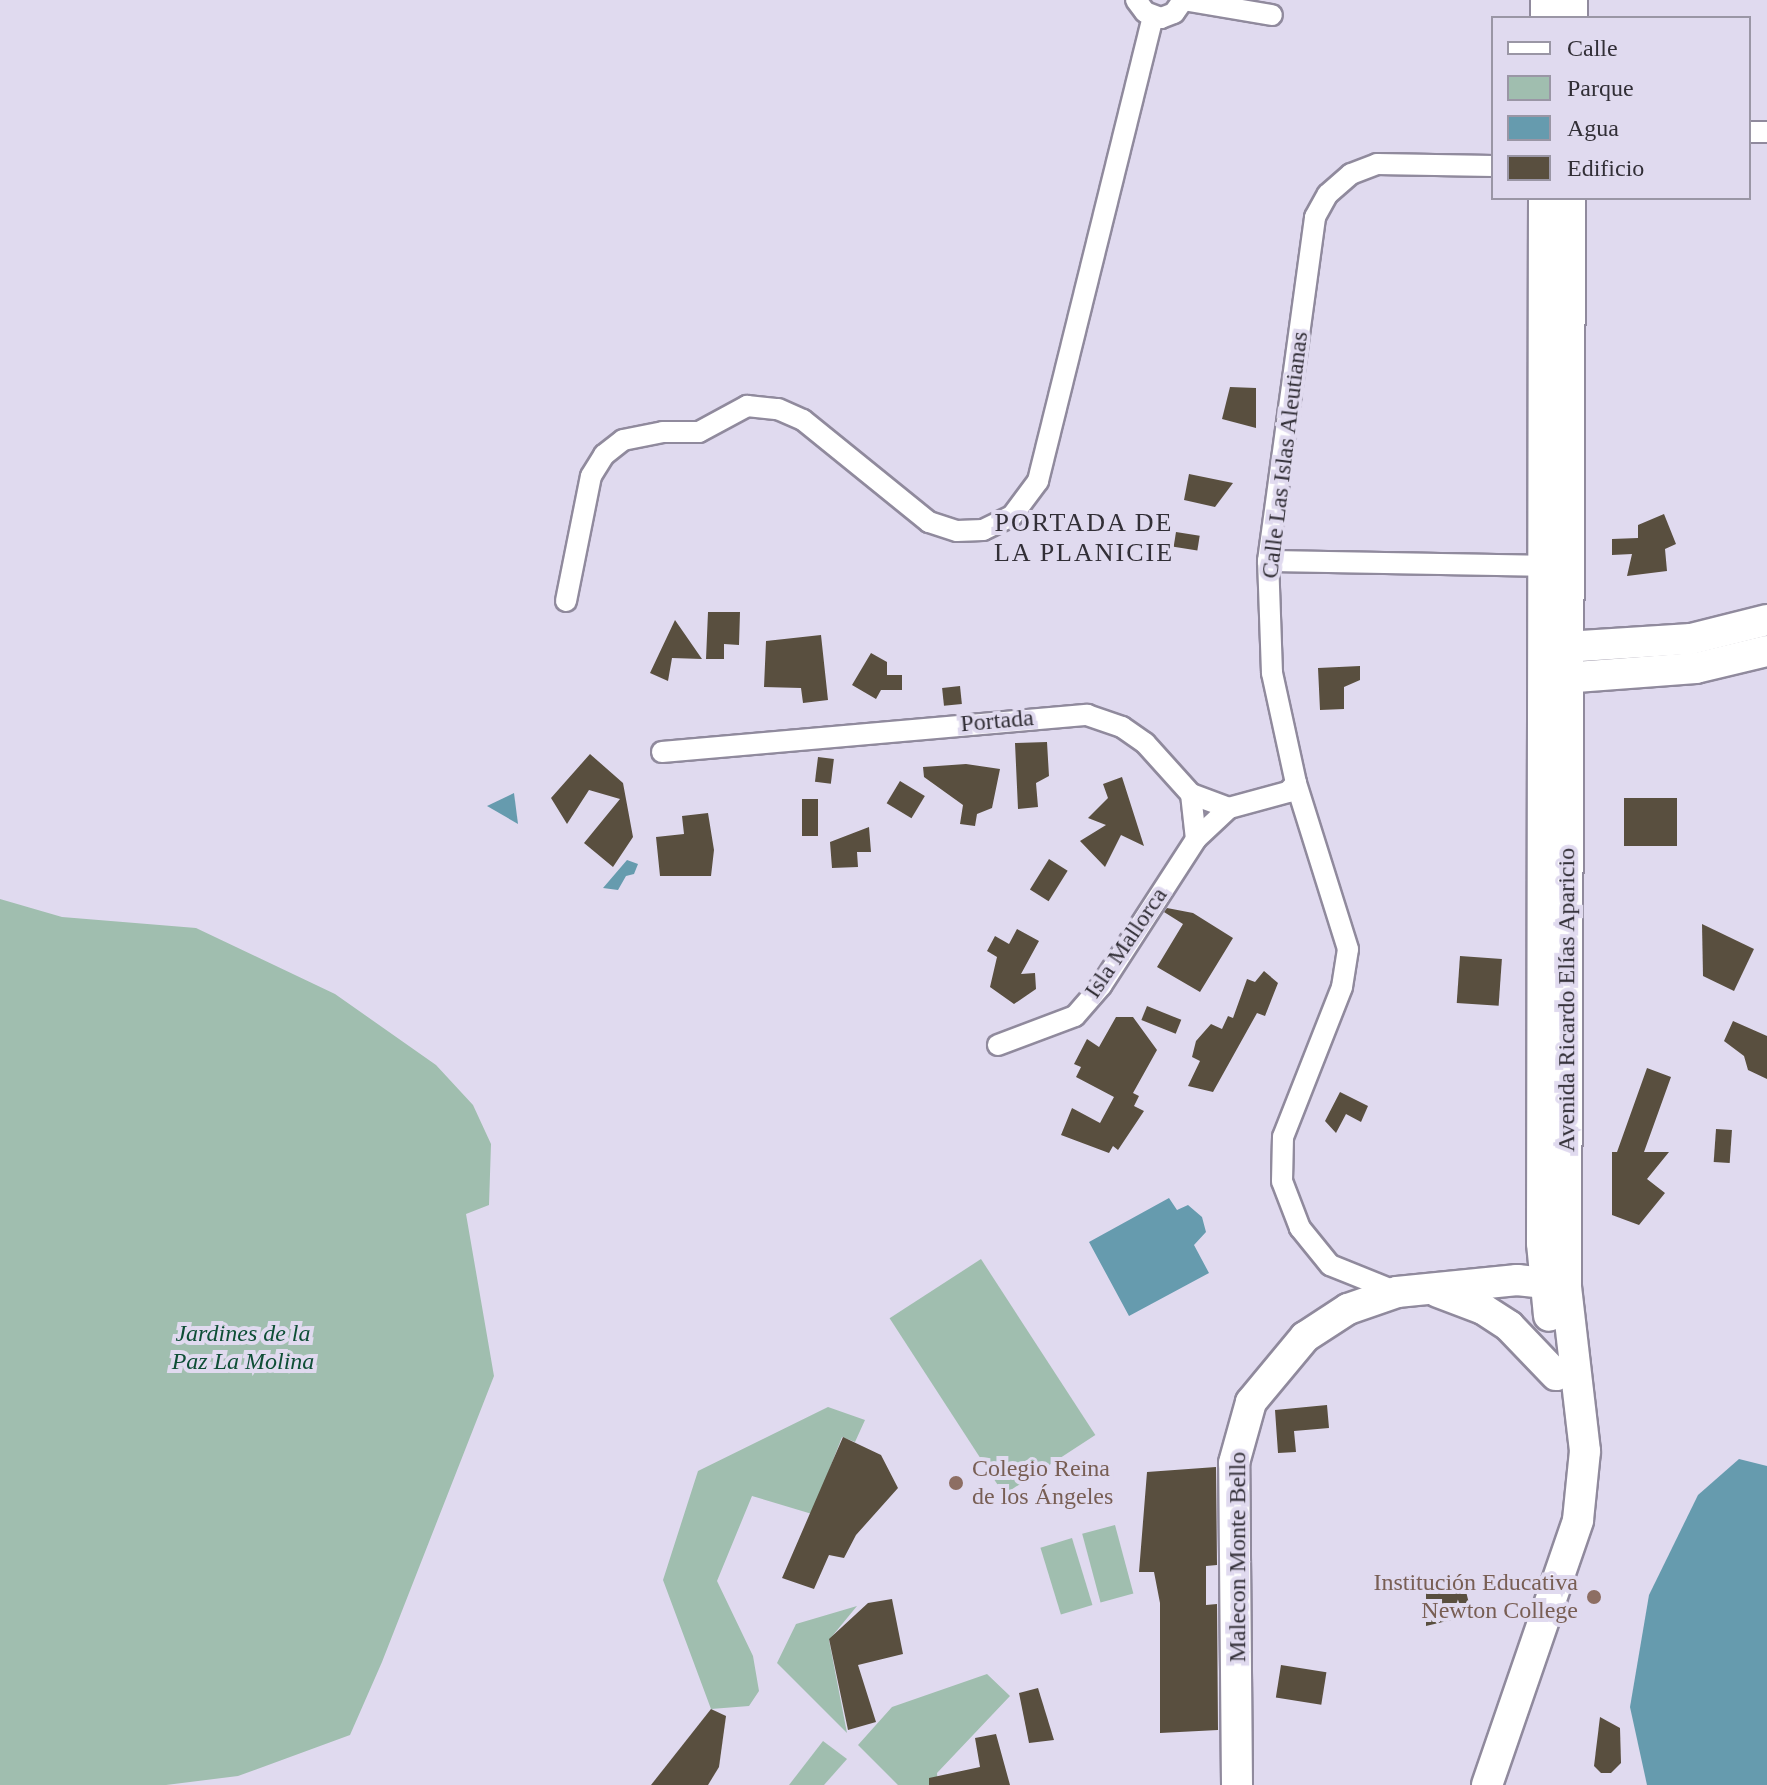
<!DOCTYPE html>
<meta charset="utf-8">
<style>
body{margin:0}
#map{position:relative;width:1767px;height:1785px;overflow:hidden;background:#e0daef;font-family:"Times New Roman",serif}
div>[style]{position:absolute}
.green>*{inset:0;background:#a0beaf;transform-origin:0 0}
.water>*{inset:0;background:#669bae}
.building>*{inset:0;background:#594f3f;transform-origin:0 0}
.roads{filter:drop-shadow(2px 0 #908a9d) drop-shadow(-2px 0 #908a9d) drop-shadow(0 2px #908a9d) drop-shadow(0 -2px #908a9d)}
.street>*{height:20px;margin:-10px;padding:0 10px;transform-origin:10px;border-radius:10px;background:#fff}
.secondary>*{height:30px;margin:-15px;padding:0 15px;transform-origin:15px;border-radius:15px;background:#fff}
.dots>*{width:22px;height:22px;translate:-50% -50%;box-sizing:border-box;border:4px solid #e0daef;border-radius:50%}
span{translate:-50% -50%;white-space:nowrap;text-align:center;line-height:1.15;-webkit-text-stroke:8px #e0daef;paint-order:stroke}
.street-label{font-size:24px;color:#322f37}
.park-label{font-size:24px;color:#0e4e36;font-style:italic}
.education-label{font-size:24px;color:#785e54}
.left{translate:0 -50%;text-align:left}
.right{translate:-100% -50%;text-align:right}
.neighbourhood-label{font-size:26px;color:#322f37;letter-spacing:2px}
.legend{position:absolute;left:1491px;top:16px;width:260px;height:184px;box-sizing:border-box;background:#e0daef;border:2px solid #9a96a5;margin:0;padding:10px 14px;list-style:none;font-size:24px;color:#322f37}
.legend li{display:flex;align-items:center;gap:16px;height:40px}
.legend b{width:40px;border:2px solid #9a96a5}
</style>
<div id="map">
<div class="green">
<div style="clip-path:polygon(0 899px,62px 917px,196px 928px,335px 994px,436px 1065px,473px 1105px,491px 1144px,489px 1205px,466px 1214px,494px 1376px,382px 1662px,350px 1735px,238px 1776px,166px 1785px,0 1785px)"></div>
<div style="left:981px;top:1259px;width:210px;height:109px;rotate:57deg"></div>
<div style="clip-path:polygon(828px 1407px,865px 1420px,855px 1442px,842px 1437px,812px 1514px,752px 1496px,717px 1581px,753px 1656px,759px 1691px,749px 1706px,711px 1709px,663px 1580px,698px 1471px)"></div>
<div style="left:1115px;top:1525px;width:71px;height:34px;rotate:75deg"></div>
<div style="left:1072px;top:1538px;width:70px;height:33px;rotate:73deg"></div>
<div style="clip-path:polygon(857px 1606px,829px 1640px,847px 1733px,777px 1663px,796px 1624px)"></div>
<div style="clip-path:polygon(987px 1674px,1010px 1696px,937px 1773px,938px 1785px,898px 1785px,858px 1745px,892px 1707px)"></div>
<div style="clip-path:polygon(823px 1741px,847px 1759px,824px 1785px,789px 1785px)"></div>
</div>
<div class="water">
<div style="clip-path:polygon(514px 793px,518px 824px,487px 806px)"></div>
<div style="clip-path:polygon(627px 860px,638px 864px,634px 874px,626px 876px,618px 890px,603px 888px)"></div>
<div style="clip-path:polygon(1169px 1198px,1177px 1210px,1188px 1205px,1202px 1217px,1206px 1232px,1194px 1245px,1209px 1273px,1129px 1316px,1089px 1242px)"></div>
<div style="clip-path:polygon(1739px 1459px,1767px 1466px,1767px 1785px,1647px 1785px,1630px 1707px,1649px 1595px,1698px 1495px)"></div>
</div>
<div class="building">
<div style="clip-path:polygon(1230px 387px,1256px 388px,1256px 428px,1222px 419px)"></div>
<div style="clip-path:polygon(1189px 474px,1233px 483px,1215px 507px,1184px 500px)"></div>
<div style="clip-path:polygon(1664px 514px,1676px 544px,1665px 549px,1667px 571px,1627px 576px,1632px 554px,1612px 555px,1612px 539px,1638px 538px,1638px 525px)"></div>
<div style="left:1176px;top:532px;width:24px;height:15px;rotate:9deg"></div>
<div style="clip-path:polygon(708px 612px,740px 612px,739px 645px,724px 644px,724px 659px,706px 659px)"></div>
<div style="clip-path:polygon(675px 620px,702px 659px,672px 658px,668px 681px,650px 673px)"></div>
<div style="clip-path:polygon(821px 635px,828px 700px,803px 703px,801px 688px,764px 687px,766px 641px)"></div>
<div style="clip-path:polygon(871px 653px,887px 662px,887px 675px,902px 675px,902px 690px,881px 690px,876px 699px,852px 685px)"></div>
<div style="clip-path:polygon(1360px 666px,1360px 680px,1344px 687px,1344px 709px,1320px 710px,1318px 668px)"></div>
<div style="left:960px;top:686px;width:18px;height:18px;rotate:84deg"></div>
<div style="clip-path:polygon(1047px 742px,1049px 776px,1036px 783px,1038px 807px,1018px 809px,1015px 743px)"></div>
<div style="clip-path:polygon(590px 754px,623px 783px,633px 837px,613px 867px,584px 843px,620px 799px,589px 790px,567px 824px,551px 798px)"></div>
<div style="left:818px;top:757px;width:16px;height:25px;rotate:7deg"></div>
<div style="clip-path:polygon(966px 764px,1000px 769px,992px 808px,977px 814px,975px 826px,960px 824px,963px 805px,924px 777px,923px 767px)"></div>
<div style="clip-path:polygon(1122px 777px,1144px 846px,1121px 835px,1105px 867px,1080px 841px,1106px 825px,1088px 818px,1108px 798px,1103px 784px)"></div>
<div style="left:900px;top:781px;width:29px;height:26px;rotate:31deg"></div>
<div style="left:1624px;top:798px;width:53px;height:48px"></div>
<div style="left:802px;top:799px;width:16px;height:37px"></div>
<div style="clip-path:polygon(708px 813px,714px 850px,711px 876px,660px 876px,656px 837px,684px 834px,682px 816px)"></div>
<div style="clip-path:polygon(869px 827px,871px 852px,857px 852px,858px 867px,832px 868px,830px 842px)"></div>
<div style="left:1049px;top:859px;width:22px;height:36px;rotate:32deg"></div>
<div style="clip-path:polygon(1167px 908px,1193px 913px,1233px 938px,1200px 992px,1157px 967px,1183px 924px,1164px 912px)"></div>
<div style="clip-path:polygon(1702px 924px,1754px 949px,1734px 991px,1703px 976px)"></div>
<div style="clip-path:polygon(1017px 929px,1039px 941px,1021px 974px,1035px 973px,1036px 989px,1014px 1004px,990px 987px,997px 957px,987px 951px,995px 936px,1009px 944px)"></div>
<div style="left:1460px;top:956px;width:42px;height:47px;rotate:4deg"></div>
<div style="clip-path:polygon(1264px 971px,1278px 983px,1265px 1016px,1257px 1013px,1213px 1092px,1188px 1086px,1200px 1061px,1192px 1057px,1196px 1041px,1211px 1024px,1222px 1029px,1228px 1016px,1233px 1018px,1247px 979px,1255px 982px)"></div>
<div style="left:1147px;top:1006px;width:37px;height:15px;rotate:22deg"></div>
<div style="clip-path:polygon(1116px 1017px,1133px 1017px,1157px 1050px,1133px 1093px,1139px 1096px,1134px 1106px,1144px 1111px,1118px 1150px,1113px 1146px,1109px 1153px,1061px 1135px,1072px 1108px,1100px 1123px,1114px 1097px,1076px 1077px,1081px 1067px,1074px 1064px,1087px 1039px,1099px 1047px)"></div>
<div style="clip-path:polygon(1733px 1021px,1767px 1036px,1767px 1079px,1748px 1070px,1744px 1056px,1724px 1041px)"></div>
<div style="clip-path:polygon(1647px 1068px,1671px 1077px,1644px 1152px,1669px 1152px,1647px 1179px,1665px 1193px,1639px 1225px,1612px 1215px,1612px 1152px,1617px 1152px)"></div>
<div style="clip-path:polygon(1340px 1092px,1368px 1106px,1361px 1122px,1346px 1114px,1336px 1133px,1325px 1121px)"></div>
<div style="left:1716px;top:1129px;width:16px;height:33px;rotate:4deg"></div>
<div style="clip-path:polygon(1327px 1405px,1329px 1428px,1294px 1431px,1296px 1452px,1278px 1453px,1275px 1410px)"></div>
<div style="clip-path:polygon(843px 1437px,881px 1455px,898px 1488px,856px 1535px,844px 1558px,829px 1555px,814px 1589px,782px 1578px)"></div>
<div style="clip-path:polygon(1216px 1467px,1217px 1565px,1206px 1566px,1206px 1605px,1217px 1604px,1218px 1730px,1160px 1733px,1160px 1603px,1154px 1572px,1139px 1572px,1147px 1472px)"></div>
<div style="clip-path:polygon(1462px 1576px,1472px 1615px,1426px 1626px,1426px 1586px)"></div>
<div style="clip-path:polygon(892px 1599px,903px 1654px,858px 1665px,876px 1722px,848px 1730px,829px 1639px,868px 1603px)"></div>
<div style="left:1281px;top:1665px;width:46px;height:33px;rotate:9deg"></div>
<div style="clip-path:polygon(1038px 1688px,1054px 1740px,1029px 1743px,1019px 1693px)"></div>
<div style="clip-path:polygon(711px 1709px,726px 1716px,719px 1767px,708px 1785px,651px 1785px)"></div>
<div style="clip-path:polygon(1600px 1717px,1620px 1728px,1621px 1763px,1611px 1773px,1601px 1773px,1594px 1766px)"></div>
<div style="clip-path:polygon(996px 1734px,1010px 1785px,929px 1785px,929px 1778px,980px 1767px,975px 1738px)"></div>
</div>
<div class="roads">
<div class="street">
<div style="left:1136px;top:0;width:15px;rotate:53deg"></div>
<div style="left:1145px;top:12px;width:17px;rotate:21deg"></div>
<div style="left:1161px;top:18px;width:14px;rotate:-21deg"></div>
<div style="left:1174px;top:13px;width:16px;rotate:-55deg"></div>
<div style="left:1183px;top:0;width:90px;rotate:9.6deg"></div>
<div style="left:1749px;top:132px;width:18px"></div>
<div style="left:1268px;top:561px;width:275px;rotate:1deg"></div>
<div style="left:566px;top:601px;width:127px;rotate:-78.7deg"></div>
<div style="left:591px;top:476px;width:25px;rotate:-58deg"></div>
<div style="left:604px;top:455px;width:24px;rotate:-38deg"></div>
<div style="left:623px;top:440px;width:41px;rotate:-11.3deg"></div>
<div style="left:663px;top:432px;width:36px"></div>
<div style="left:699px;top:432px;width:55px;rotate:-28.4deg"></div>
<div style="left:747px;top:406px;width:31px;rotate:6deg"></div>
<div style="left:778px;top:409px;width:27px;rotate:24deg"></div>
<div style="left:803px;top:420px;width:162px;rotate:39deg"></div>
<div style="left:929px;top:522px;width:29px;rotate:18deg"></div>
<div style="left:957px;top:531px;width:26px;rotate:-2deg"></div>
<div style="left:983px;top:530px;width:32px;rotate:-26deg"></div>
<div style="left:1012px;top:516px;width:44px;rotate:-53.4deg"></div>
<div style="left:1038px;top:481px;width:478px;rotate:-76.1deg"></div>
<div style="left:662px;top:752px;width:427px;rotate:-5deg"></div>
<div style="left:1087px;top:715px;width:37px;rotate:19deg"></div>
<div style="left:1122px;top:727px;width:28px;rotate:35deg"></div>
<div style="left:1145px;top:743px;width:69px;rotate:48deg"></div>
<div style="left:1191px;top:794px;width:40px;rotate:20.2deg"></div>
<div style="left:1229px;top:808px;width:61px;rotate:-15.2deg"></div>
<div style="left:1288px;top:792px;width:12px;rotate:-48deg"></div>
<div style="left:1191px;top:794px;width:45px;rotate:83.7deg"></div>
<div style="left:998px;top:1045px;width:82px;rotate:-20.6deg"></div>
<div style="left:1075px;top:1016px;width:40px;rotate:-49deg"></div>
<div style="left:1101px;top:986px;width:175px;rotate:-57.1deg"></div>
<div style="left:1196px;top:839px;width:45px;rotate:-43.2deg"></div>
<div style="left:1397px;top:1292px;width:72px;rotate:-158.1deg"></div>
<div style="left:1330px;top:1265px;width:48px;rotate:-129deg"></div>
<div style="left:1300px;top:1228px;width:50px;rotate:-111deg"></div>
<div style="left:1282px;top:1181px;width:44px;rotate:-88.7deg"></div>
<div style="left:1283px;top:1137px;width:161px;rotate:-68.5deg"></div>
<div style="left:1342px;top:987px;width:38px;rotate:-81deg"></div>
<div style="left:1348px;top:949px;width:174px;rotate:-107.4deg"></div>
<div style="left:1296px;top:783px;width:113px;rotate:-102.3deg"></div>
<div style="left:1272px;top:673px;width:112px;rotate:-92deg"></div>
<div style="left:1268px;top:561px;width:347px;rotate:-82.2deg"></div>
<div style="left:1315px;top:217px;width:26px;rotate:-61deg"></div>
<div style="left:1328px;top:194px;width:30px;rotate:-41deg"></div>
<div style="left:1351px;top:174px;width:28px;rotate:-21deg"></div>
<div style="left:1377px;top:164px;width:116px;rotate:1deg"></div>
</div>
<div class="secondary">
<div style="left:1546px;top:18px;width:18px;rotate:-90deg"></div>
<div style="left:1572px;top:18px;width:18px;rotate:-90deg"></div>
<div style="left:1544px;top:198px;width:1045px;rotate:90.11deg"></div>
<div style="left:1542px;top:1243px;width:73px;rotate:84.5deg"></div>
<div style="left:1550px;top:648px;width:141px;rotate:-3.7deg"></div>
<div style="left:1691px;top:639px;width:78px;rotate:-14deg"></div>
<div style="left:1549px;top:679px;width:147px;rotate:-4.3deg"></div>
<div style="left:1696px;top:668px;width:73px;rotate:-13.5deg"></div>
<div style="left:1438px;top:1292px;width:48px;rotate:20.7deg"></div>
<div style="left:1483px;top:1309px;width:31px;rotate:33deg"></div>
<div style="left:1509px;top:1326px;width:68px;rotate:46.2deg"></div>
<div style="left:1237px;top:1785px;width:322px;rotate:-90.5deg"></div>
<div style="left:1234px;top:1463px;width:63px;rotate:-74.4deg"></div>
<div style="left:1251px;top:1402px;width:85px;rotate:-50.3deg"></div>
<div style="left:1305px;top:1337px;width:51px;rotate:-33.1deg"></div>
<div style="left:1348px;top:1309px;width:52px;rotate:-19.1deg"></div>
<div style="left:1397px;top:1292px;width:121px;rotate:-5.7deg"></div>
<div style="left:1517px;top:1280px;width:47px;rotate:6.1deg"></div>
<div style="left:1487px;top:1785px;width:280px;rotate:-71deg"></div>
<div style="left:1578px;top:1520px;width:69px;rotate:-84.2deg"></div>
<div style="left:1585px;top:1451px;width:166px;rotate:-96.6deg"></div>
<div style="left:1566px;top:1286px;width:1088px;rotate:-89.79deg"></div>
</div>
</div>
<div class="dots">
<div style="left:956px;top:1483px;background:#8d6e63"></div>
<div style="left:1594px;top:1597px;background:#8d6e63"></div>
</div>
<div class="street-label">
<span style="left:1285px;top:455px;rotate:-83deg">Calle Las Islas Aleutianas</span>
<span style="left:997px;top:721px;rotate:-5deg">Portada</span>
<span style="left:1126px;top:943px;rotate:-56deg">Isla Mallorca</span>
<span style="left:1567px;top:1000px;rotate:-90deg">Avenida Ricardo Elías Aparicio</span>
<span style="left:1238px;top:1557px;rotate:-90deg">Malecon Monte Bello</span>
</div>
<div class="park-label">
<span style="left:243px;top:1348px">Jardines de la<br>Paz La Molina</span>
</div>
<div class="education-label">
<span class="left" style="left:972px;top:1483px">Colegio Reina<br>de los Ángeles</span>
<span class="right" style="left:1578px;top:1597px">Institución Educativa<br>Newton College</span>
</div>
<div class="neighbourhood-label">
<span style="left:1084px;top:538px">PORTADA DE<br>LA PLANICIE</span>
</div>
<ul class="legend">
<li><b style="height:10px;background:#fff"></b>Calle</li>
<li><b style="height:22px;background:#a0beaf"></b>Parque</li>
<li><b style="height:22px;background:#669bae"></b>Agua</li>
<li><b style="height:22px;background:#594f3f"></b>Edificio</li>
</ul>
</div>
